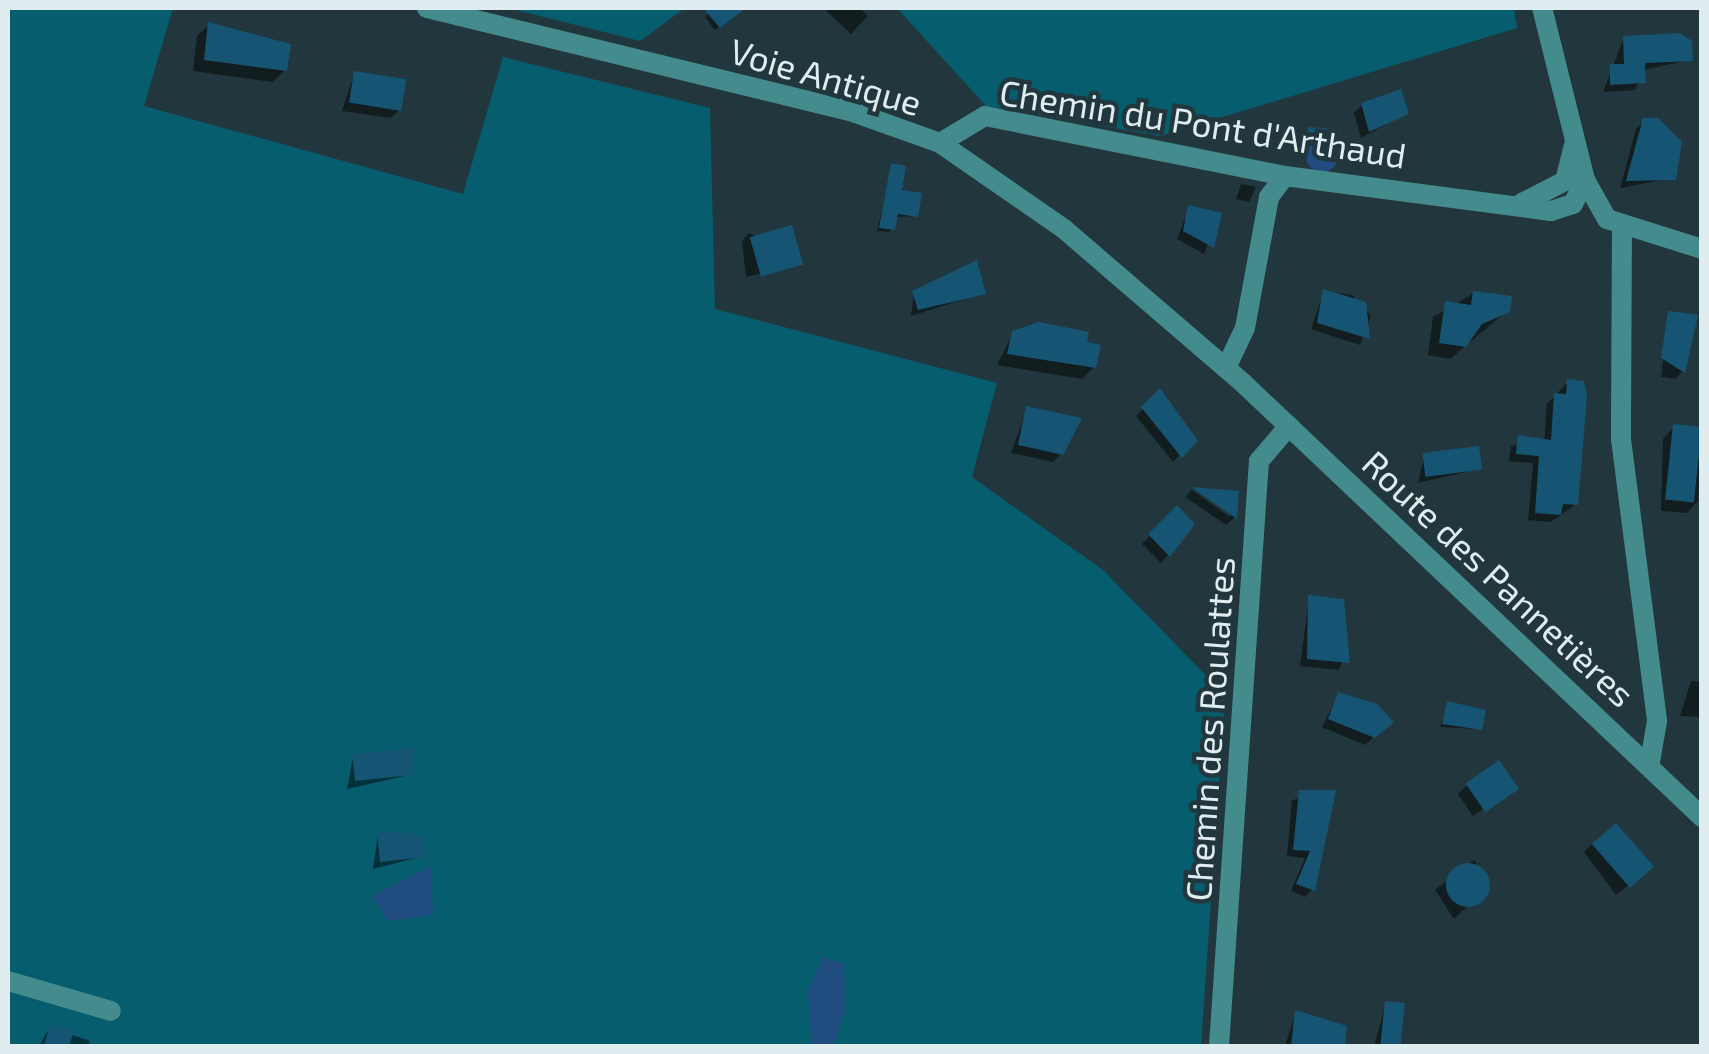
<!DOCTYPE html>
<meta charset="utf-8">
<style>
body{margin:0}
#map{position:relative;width:1709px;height:1054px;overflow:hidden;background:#22373d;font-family:"Exo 2",sans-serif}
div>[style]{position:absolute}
.green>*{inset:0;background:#055d6e}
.water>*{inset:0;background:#214c80}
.round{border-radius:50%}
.shadow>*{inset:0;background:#0007}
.building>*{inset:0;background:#165473;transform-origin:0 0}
.minor>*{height:20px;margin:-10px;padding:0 10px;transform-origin:10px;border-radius:10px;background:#438b8c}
.tertiary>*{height:20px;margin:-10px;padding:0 10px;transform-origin:10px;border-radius:10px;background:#438b8c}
span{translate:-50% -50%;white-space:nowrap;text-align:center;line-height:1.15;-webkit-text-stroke:9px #22373d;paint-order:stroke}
.street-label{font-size:35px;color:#e0edf0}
.frame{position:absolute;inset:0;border:10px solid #e0edf0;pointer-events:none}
</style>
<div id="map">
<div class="green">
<div style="clip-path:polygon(8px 8px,173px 8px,144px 106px,463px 194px,503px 57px,710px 108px,715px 309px,997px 383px,972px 477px,1103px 570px,1225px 695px,1201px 1046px,8px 1046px)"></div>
<div style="clip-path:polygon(508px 8px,685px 8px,640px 41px)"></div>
<div style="clip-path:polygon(897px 8px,1514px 8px,1517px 28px,1160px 136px,986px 106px)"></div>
</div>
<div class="water">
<div class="round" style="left:1306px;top:140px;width:32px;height:32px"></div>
<div style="clip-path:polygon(431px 866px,433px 915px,388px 921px,372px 896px)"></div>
<div style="clip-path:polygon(823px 957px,844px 964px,845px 1010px,833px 1046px,812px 1046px,808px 991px)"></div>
</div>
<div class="shadow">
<div style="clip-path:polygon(716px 8px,731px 17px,715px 30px,705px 17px)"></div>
<div style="clip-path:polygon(823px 8px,860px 8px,868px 16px,851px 34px)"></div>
<div style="clip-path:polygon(209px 25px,285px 70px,273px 82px,193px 71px,197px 36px)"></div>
<div style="clip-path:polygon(1624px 38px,1690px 60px,1643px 70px,1635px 90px,1603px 92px)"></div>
<div style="clip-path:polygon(354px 74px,399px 110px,391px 118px,342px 111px)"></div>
<div style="clip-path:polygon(1362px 105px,1407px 113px,1361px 138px,1354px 113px)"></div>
<div style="clip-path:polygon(1644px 121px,1673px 178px,1620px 188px,1636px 129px)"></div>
<div style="clip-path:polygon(1309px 129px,1335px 145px,1307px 146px)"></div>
<div style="clip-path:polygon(892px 166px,915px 216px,895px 217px,889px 232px,877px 231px)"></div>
<div style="clip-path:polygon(1241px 184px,1256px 187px,1249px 202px,1236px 199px)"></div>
<div style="clip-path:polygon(1189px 208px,1219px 214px,1204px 254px,1177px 239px)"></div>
<div style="clip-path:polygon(749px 233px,801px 264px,746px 277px,742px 241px)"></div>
<div style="clip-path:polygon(1324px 291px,1352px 295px,1371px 316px,1360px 345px,1311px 329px)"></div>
<div style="clip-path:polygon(914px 293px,983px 293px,911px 316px)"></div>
<div style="clip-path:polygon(1474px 293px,1507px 311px,1450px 359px,1428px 355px,1433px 317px)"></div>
<div style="clip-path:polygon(1669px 313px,1683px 371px,1675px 379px,1661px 377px)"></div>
<div style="clip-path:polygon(1013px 333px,1084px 344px,1094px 367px,1082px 379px,997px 365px)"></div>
<div style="clip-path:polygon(1568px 382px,1576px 504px,1551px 522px,1528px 520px,1533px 463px,1509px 461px,1511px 446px,1544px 442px,1547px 404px)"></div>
<div style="clip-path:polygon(1160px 392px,1194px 440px,1173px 462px,1136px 416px)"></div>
<div style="clip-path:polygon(1027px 409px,1061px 454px,1053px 462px,1011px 453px)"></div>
<div style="clip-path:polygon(1674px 427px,1702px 430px,1698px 501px,1687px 513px,1661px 511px,1663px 439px)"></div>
<div style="clip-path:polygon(1424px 457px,1479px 469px,1418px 483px)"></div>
<div style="clip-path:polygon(1192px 490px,1230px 517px,1236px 493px,1234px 518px,1226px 525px,1185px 497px)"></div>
<div style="clip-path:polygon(1177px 509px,1168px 555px,1161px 563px,1142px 544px)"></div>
<div style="clip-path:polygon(1309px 598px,1338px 643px,1349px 644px,1339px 670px,1300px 666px)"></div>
<div style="clip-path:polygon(1691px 681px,1702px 682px,1702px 717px,1680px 716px)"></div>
<div style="clip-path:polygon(1338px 695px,1382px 730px,1365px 745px,1322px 727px)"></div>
<div style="clip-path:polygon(1448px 704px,1480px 729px,1440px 727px)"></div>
<div style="clip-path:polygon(353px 757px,413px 774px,347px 789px)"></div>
<div style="clip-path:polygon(1467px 785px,1515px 788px,1473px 816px,1458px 794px)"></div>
<div style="clip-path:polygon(1333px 792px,1312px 890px,1305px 897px,1291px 891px,1305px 858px,1287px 856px,1292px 800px)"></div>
<div style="clip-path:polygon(378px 834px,423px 856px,373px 869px)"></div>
<div style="clip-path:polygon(1592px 844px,1643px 874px,1616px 895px,1584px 852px)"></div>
<div style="clip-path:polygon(1474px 860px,1491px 885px,1454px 919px,1435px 890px)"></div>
<div style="clip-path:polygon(1386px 1003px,1403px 1005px,1398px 1046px,1374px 1046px)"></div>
<div style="clip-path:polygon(1296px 1012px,1344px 1028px,1343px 1046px,1285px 1046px)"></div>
<div style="clip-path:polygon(50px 1027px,90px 1041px,88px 1046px,39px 1046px)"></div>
</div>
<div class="building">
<div style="clip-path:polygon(703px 8px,746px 8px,720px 28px)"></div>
<div style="clip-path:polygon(208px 22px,291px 44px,287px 71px,204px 60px)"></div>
<div style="clip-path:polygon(1680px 33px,1692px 41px,1693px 61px,1645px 63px,1646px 83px,1610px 85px,1610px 64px,1624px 64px,1623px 36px)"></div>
<div style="left:354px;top:71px;width:53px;height:32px;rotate:9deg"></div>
<div style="clip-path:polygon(1401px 89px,1409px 114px,1369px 132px,1361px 103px)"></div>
<div style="clip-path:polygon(1643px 118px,1658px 118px,1682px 142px,1676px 180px,1626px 181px)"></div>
<div style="left:1308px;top:127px;width:32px;height:17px;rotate:4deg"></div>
<div style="clip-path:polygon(891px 163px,906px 166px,902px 190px,922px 193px,918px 217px,898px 214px,895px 230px,879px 228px)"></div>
<div style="clip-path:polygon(1188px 205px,1222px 213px,1214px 248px,1183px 231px)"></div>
<div style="left:792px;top:225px;width:41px;height:44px;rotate:74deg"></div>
<div style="clip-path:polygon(977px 260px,986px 294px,918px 310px,912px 291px)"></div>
<div style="clip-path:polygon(1323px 289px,1366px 302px,1370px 339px,1317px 323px)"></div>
<div style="clip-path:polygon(1473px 291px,1512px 296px,1510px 312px,1482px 324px,1466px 347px,1439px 343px,1445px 301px,1471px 305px)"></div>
<div style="clip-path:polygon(1668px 311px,1698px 315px,1685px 373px,1661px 358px)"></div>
<div style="clip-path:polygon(1039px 322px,1089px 332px,1087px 342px,1101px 345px,1096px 368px,1007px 354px,1012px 331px)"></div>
<div style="clip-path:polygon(1567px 379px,1584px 381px,1587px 396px,1578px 505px,1563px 504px,1561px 515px,1535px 513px,1539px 456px,1516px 454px,1518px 435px,1551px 440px,1554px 393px,1566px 394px)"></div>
<div style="clip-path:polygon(1160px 388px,1198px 441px,1182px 458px,1141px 407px)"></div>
<div style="clip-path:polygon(1026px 406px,1082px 418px,1063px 455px,1018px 445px)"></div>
<div style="left:1673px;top:424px;width:29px;height:76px;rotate:6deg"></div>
<div style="left:1479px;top:446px;width:24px;height:57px;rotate:83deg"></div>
<div style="clip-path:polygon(1191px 487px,1239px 491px,1237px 519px)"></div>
<div style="clip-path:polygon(1177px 505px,1195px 524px,1170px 557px,1148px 534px)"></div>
<div style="clip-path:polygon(1308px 595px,1344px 599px,1350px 663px,1307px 659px)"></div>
<div style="clip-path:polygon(1338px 692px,1377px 704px,1394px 722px,1375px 738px,1328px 719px)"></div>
<div style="clip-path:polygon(1447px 701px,1486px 710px,1482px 730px,1442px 724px)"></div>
<div style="left:412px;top:748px;width:27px;height:60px;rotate:84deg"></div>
<div style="left:1499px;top:760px;width:35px;height:41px;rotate:55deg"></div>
<div style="clip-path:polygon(1299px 790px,1336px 790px,1315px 891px,1296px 884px,1310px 851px,1293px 850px)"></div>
<div style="left:1616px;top:823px;width:58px;height:32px;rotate:49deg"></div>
<div style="clip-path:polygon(401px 831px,423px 836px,425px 857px,380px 862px,377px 832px)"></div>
<div class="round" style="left:1446px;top:863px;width:44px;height:44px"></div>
<div style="left:1385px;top:1001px;width:20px;height:45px;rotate:6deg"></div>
<div style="clip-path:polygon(1295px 1010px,1347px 1026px,1345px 1046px,1291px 1046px)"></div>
<div style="clip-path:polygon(50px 1024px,74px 1031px,69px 1046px,44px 1046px)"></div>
</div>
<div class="minor">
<div style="left:940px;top:143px;width:52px;rotate:-31deg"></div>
<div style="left:985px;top:116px;width:306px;rotate:11.3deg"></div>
<div style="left:1285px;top:176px;width:268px;rotate:7.5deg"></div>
<div style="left:1551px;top:211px;width:23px;rotate:-18deg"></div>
<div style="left:1573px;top:204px;width:27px;rotate:-63deg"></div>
<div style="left:1585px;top:180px;width:177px;rotate:-104deg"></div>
<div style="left:1585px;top:180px;width:45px;rotate:60.6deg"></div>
<div style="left:1607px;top:219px;width:100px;rotate:17.5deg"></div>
<div style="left:1522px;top:203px;width:48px;rotate:-27.1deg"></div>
<div style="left:1565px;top:181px;width:36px;rotate:-76deg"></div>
<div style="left:1622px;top:227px;width:212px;rotate:90.3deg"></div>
<div style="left:1621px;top:439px;width:284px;rotate:82.7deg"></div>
<div style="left:1657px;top:721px;width:42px;rotate:99.7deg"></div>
<div style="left:1226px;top:368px;width:44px;rotate:-64.6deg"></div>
<div style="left:1245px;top:328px;width:133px;rotate:-79.6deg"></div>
<div style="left:1269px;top:197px;width:26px;rotate:-53deg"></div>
<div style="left:8px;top:981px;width:107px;rotate:16.2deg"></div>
<div style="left:1219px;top:1046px;width:586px;rotate:-86.09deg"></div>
<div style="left:1259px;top:461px;width:46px;rotate:-49.4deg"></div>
</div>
<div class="tertiary">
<div style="left:427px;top:8px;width:439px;rotate:13.7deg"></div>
<div style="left:853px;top:112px;width:92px;rotate:19.6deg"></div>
<div style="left:940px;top:143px;width:151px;rotate:34.7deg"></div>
<div style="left:1064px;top:229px;width:236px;rotate:40.7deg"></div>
<div style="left:1243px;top:383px;width:632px;rotate:43.4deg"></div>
</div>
<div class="street-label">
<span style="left:826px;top:76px;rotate:16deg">Voie Antique</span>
<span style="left:1203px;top:123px;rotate:9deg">Chemin du Pont d'Arthaud</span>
<span style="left:1499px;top:578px;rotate:43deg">Route des Pannetières</span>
<span style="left:1209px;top:729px;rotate:-86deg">Chemin des Roulattes</span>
</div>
<div class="frame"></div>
</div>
